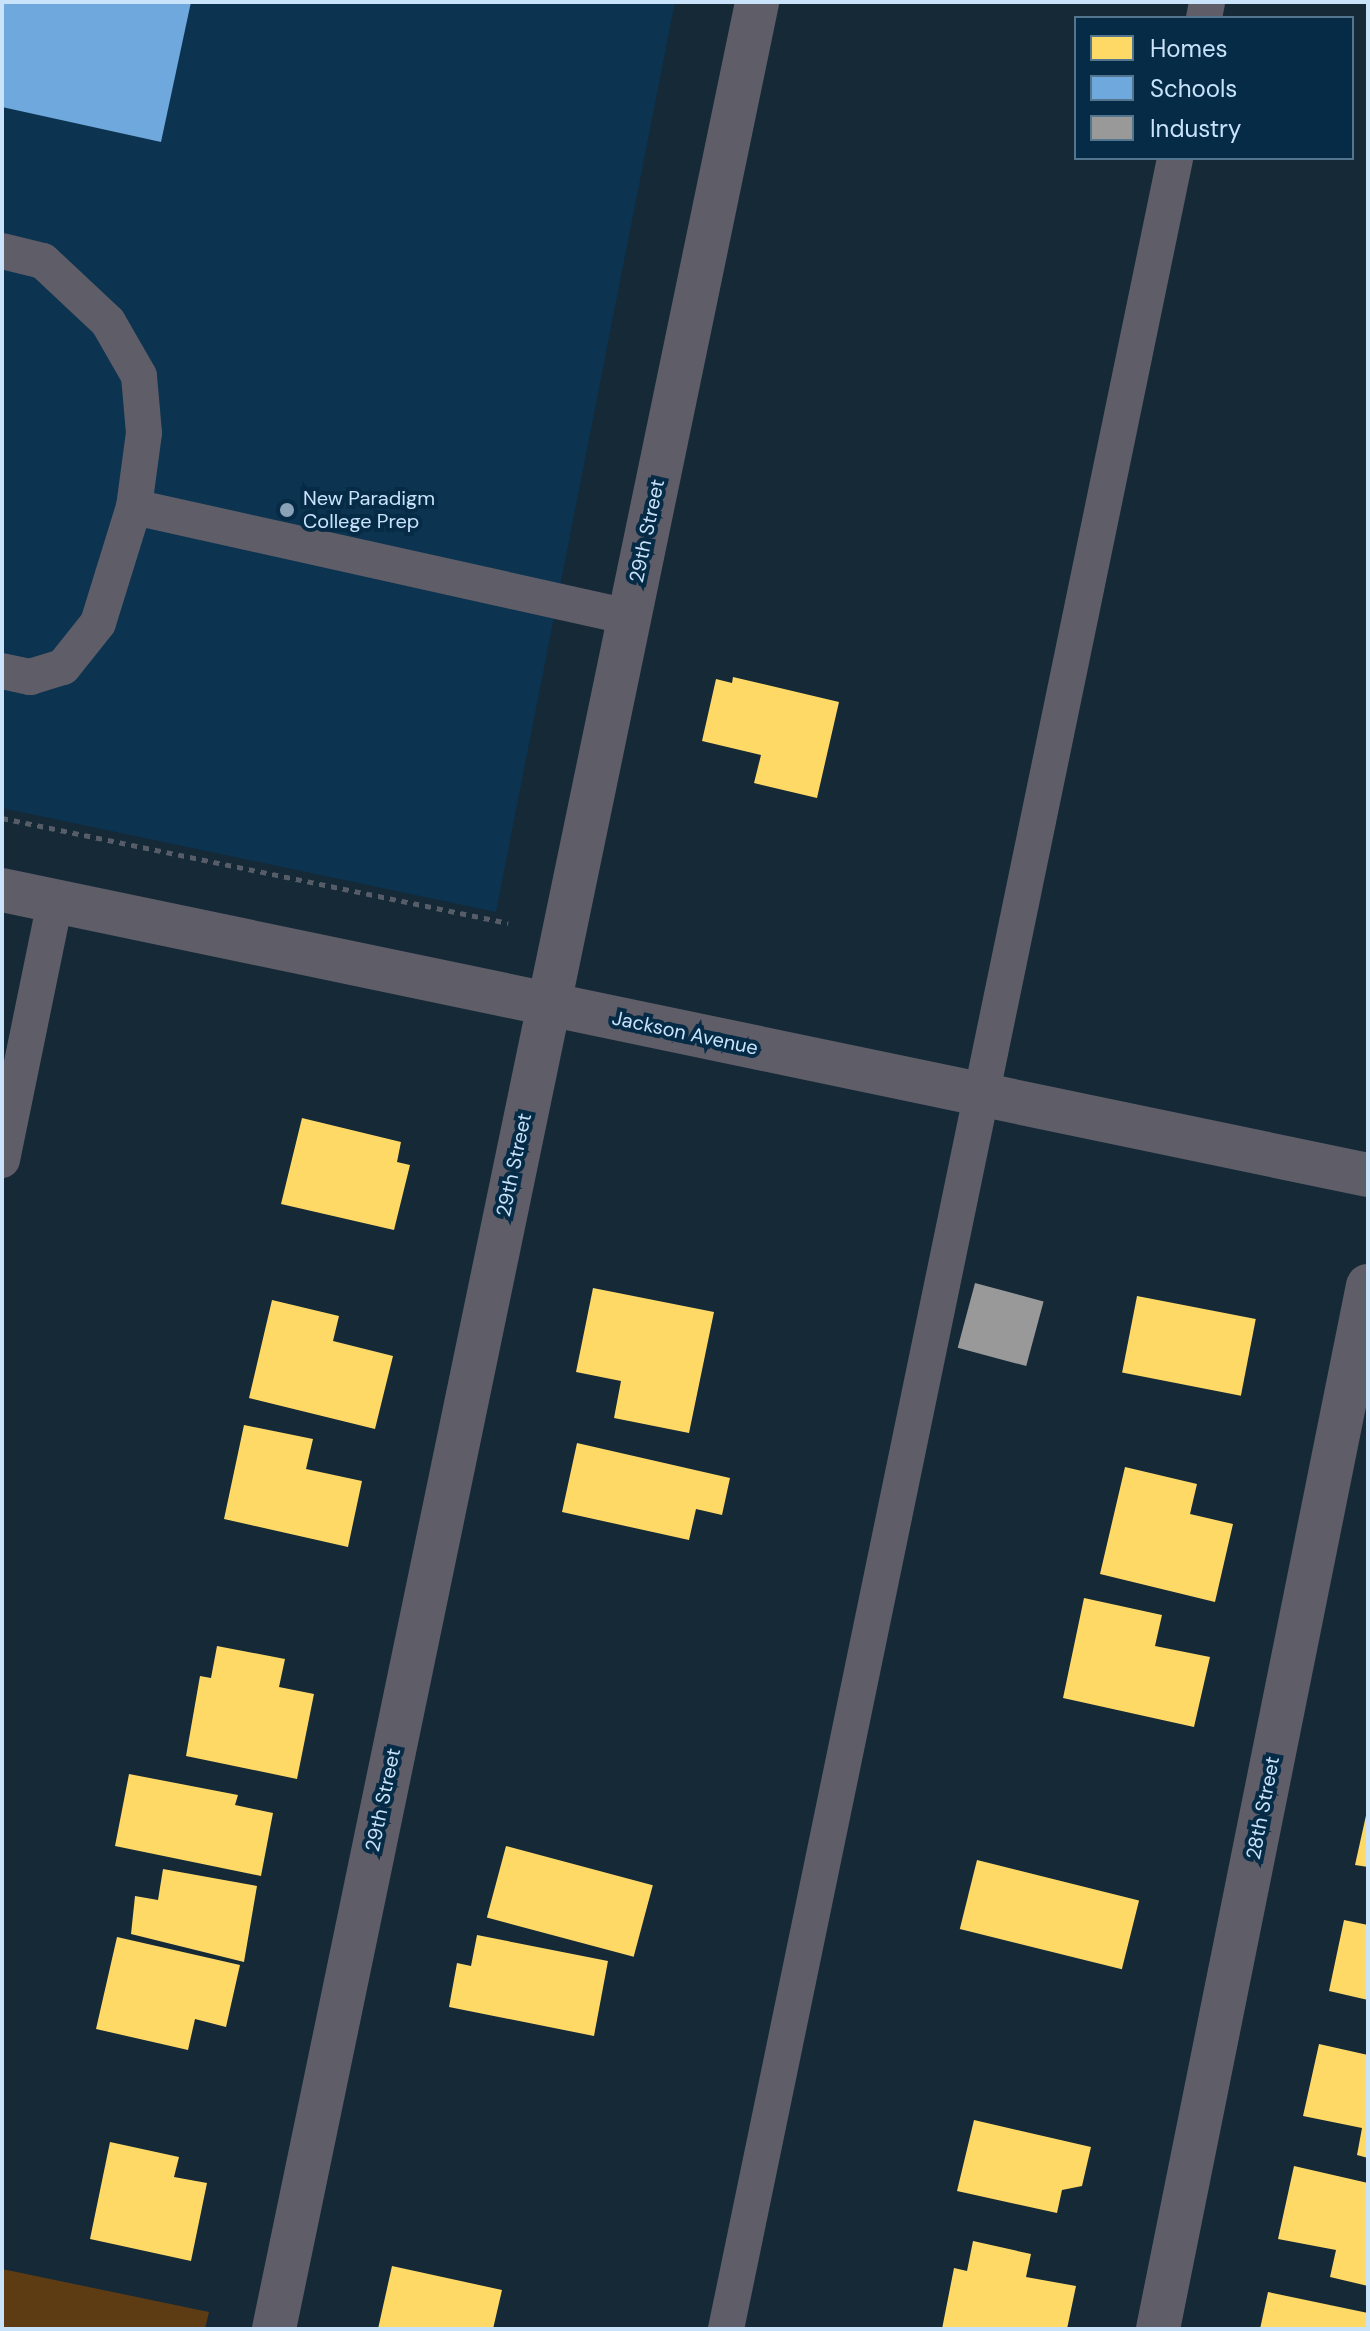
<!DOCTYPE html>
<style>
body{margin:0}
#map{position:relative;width:1370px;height:2331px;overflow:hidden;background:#152937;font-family:"DM Sans",sans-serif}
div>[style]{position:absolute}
.built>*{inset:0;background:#0c334f}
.green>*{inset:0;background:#5d3c14}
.homes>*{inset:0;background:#ffd966;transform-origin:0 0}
.schools>*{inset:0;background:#6fa8dc}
.industry>*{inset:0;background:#999;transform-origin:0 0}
.path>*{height:5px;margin-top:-2.5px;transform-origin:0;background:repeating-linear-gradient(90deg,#565d68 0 6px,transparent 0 12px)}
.lane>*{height:36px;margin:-18px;padding:0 18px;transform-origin:18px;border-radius:18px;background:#5e5d68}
.street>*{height:44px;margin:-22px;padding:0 22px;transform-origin:22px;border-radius:22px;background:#5e5d68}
.dots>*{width:22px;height:22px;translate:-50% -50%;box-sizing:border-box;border:4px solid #062b46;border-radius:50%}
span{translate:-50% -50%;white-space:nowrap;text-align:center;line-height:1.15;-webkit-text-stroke:8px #062b46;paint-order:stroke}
.poi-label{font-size:20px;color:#c9e3fb}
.left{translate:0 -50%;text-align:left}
.street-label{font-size:20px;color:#c9e3fb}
.frame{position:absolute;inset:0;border:4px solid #c9e3fb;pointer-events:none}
.legend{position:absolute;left:1074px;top:16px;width:280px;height:144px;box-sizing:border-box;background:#062b46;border:2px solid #54758e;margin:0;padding:10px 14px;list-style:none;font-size:24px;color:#c9e3fb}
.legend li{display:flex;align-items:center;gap:16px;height:40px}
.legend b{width:40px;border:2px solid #54758e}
</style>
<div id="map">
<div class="built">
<div style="clip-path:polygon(2px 2px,675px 2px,496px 912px,2px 808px)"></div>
</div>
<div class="green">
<div style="clip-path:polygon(2px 2269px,209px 2312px,205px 2329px,2px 2329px)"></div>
</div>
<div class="homes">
<div style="clip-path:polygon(733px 677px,839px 702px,817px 798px,754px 783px,761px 755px,702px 741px,716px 679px,732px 683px)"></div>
<div style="clip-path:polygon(302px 1118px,401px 1142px,397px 1162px,410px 1165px,394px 1230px,281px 1204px)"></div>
<div style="clip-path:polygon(593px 1288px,714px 1312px,689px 1433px,614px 1418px,621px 1381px,576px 1372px)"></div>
<div style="left:1137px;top:1296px;width:121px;height:78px;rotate:11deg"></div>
<div style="clip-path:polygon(272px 1300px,339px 1316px,333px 1341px,393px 1356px,375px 1429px,249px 1398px)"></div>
<div style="clip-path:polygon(244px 1425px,313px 1439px,306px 1469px,362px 1481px,348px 1547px,224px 1519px)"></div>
<div style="clip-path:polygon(577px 1443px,730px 1478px,722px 1515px,696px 1509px,689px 1540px,562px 1512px)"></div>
<div style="clip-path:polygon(1125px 1467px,1197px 1484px,1190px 1514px,1233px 1524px,1215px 1602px,1100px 1574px)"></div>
<div style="clip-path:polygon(1084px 1598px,1162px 1615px,1155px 1646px,1210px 1657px,1194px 1727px,1063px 1698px)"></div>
<div style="clip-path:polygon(217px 1646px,285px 1659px,279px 1687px,314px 1694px,297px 1779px,186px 1756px,200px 1676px,211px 1678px)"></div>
<div style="clip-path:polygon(129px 1774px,238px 1795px,235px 1805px,273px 1813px,261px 1876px,115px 1846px)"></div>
<div style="clip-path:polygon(1367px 1811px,1368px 1811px,1368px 1867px,1355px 1865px)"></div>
<div style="left:506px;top:1846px;width:152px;height:74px;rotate:15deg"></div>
<div style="left:977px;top:1860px;width:167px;height:71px;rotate:14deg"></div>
<div style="clip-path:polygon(163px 1869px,257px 1886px,244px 1962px,131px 1934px,135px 1896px,158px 1900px)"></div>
<div style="clip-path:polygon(1344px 1920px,1368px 1925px,1368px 2000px,1329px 1991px)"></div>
<div style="clip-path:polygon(477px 1935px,608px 1961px,594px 2036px,449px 2007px,457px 1963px,471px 1966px)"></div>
<div style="clip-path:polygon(117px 1937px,240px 1965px,226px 2027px,195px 2019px,188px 2050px,96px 2029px)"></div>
<div style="clip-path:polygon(1319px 2044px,1368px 2055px,1368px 2158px,1357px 2155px,1362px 2128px,1303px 2116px)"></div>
<div style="clip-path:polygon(974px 2120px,1091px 2147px,1082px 2186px,1062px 2190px,1057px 2213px,957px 2191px)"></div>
<div style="clip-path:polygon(110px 2142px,179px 2157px,174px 2177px,207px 2183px,191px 2261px,90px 2239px)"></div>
<div style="clip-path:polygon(1294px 2166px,1368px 2183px,1368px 2286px,1330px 2277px,1336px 2250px,1278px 2239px)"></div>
<div style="clip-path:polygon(973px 2241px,1031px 2254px,1026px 2277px,1076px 2286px,1067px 2329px,942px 2329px,954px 2268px,967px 2271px)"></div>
<div style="clip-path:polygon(392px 2266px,502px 2290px,493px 2329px,378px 2329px)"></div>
<div style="clip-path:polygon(1268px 2292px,1368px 2313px,1368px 2329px,1260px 2329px)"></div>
</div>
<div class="schools">
<div style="clip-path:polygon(2px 2px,191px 2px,161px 142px,2px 107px)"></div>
</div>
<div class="industry">
<div style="left:975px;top:1283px;width:71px;height:67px;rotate:15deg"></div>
</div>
<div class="path">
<div style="left:2px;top:818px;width:517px;rotate:11.72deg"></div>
</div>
<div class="lane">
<div style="left:1204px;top:18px;width:16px;rotate:-79deg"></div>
<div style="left:2px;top:251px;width:42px;rotate:13.7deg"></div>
<div style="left:43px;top:261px;width:89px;rotate:43.2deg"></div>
<div style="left:108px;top:322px;width:62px;rotate:60.1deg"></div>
<div style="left:139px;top:376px;width:57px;rotate:85deg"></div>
<div style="left:144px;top:433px;width:75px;rotate:97.7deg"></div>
<div style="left:2px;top:671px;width:29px;rotate:12deg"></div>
<div style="left:30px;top:677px;width:34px;rotate:-17deg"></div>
<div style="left:63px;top:667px;width:56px;rotate:-51.5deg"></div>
<div style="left:98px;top:623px;width:121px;rotate:-72.8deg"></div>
<div style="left:134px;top:507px;width:507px;rotate:12.53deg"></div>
<div style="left:2px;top:1160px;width:264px;rotate:-78.4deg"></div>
<div style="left:726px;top:2329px;width:2217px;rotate:-78.31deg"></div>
</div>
<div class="street">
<div style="left:2px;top:890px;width:1395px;rotate:11.79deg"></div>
<div style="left:274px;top:2329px;width:2377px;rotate:-78.27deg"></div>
<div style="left:1158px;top:2329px;width:1064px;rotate:-78.62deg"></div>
</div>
<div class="dots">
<div style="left:287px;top:510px;background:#8aa2b6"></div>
</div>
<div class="poi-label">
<span class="left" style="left:303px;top:510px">New Paradigm<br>College Prep</span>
</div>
<div class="street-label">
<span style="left:647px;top:531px;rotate:-78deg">29th Street</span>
<span style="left:685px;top:1033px;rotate:12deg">Jackson Avenue</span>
<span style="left:514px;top:1165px;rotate:-78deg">29th Street</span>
<span style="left:383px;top:1800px;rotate:-78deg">29th Street</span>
<span style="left:1263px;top:1808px;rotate:-79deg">28th Street</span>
</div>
<div class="frame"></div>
<ul class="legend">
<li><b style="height:22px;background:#ffd966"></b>Homes</li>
<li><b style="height:22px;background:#6fa8dc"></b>Schools</li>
<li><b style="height:22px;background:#999"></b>Industry</li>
</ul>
</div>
